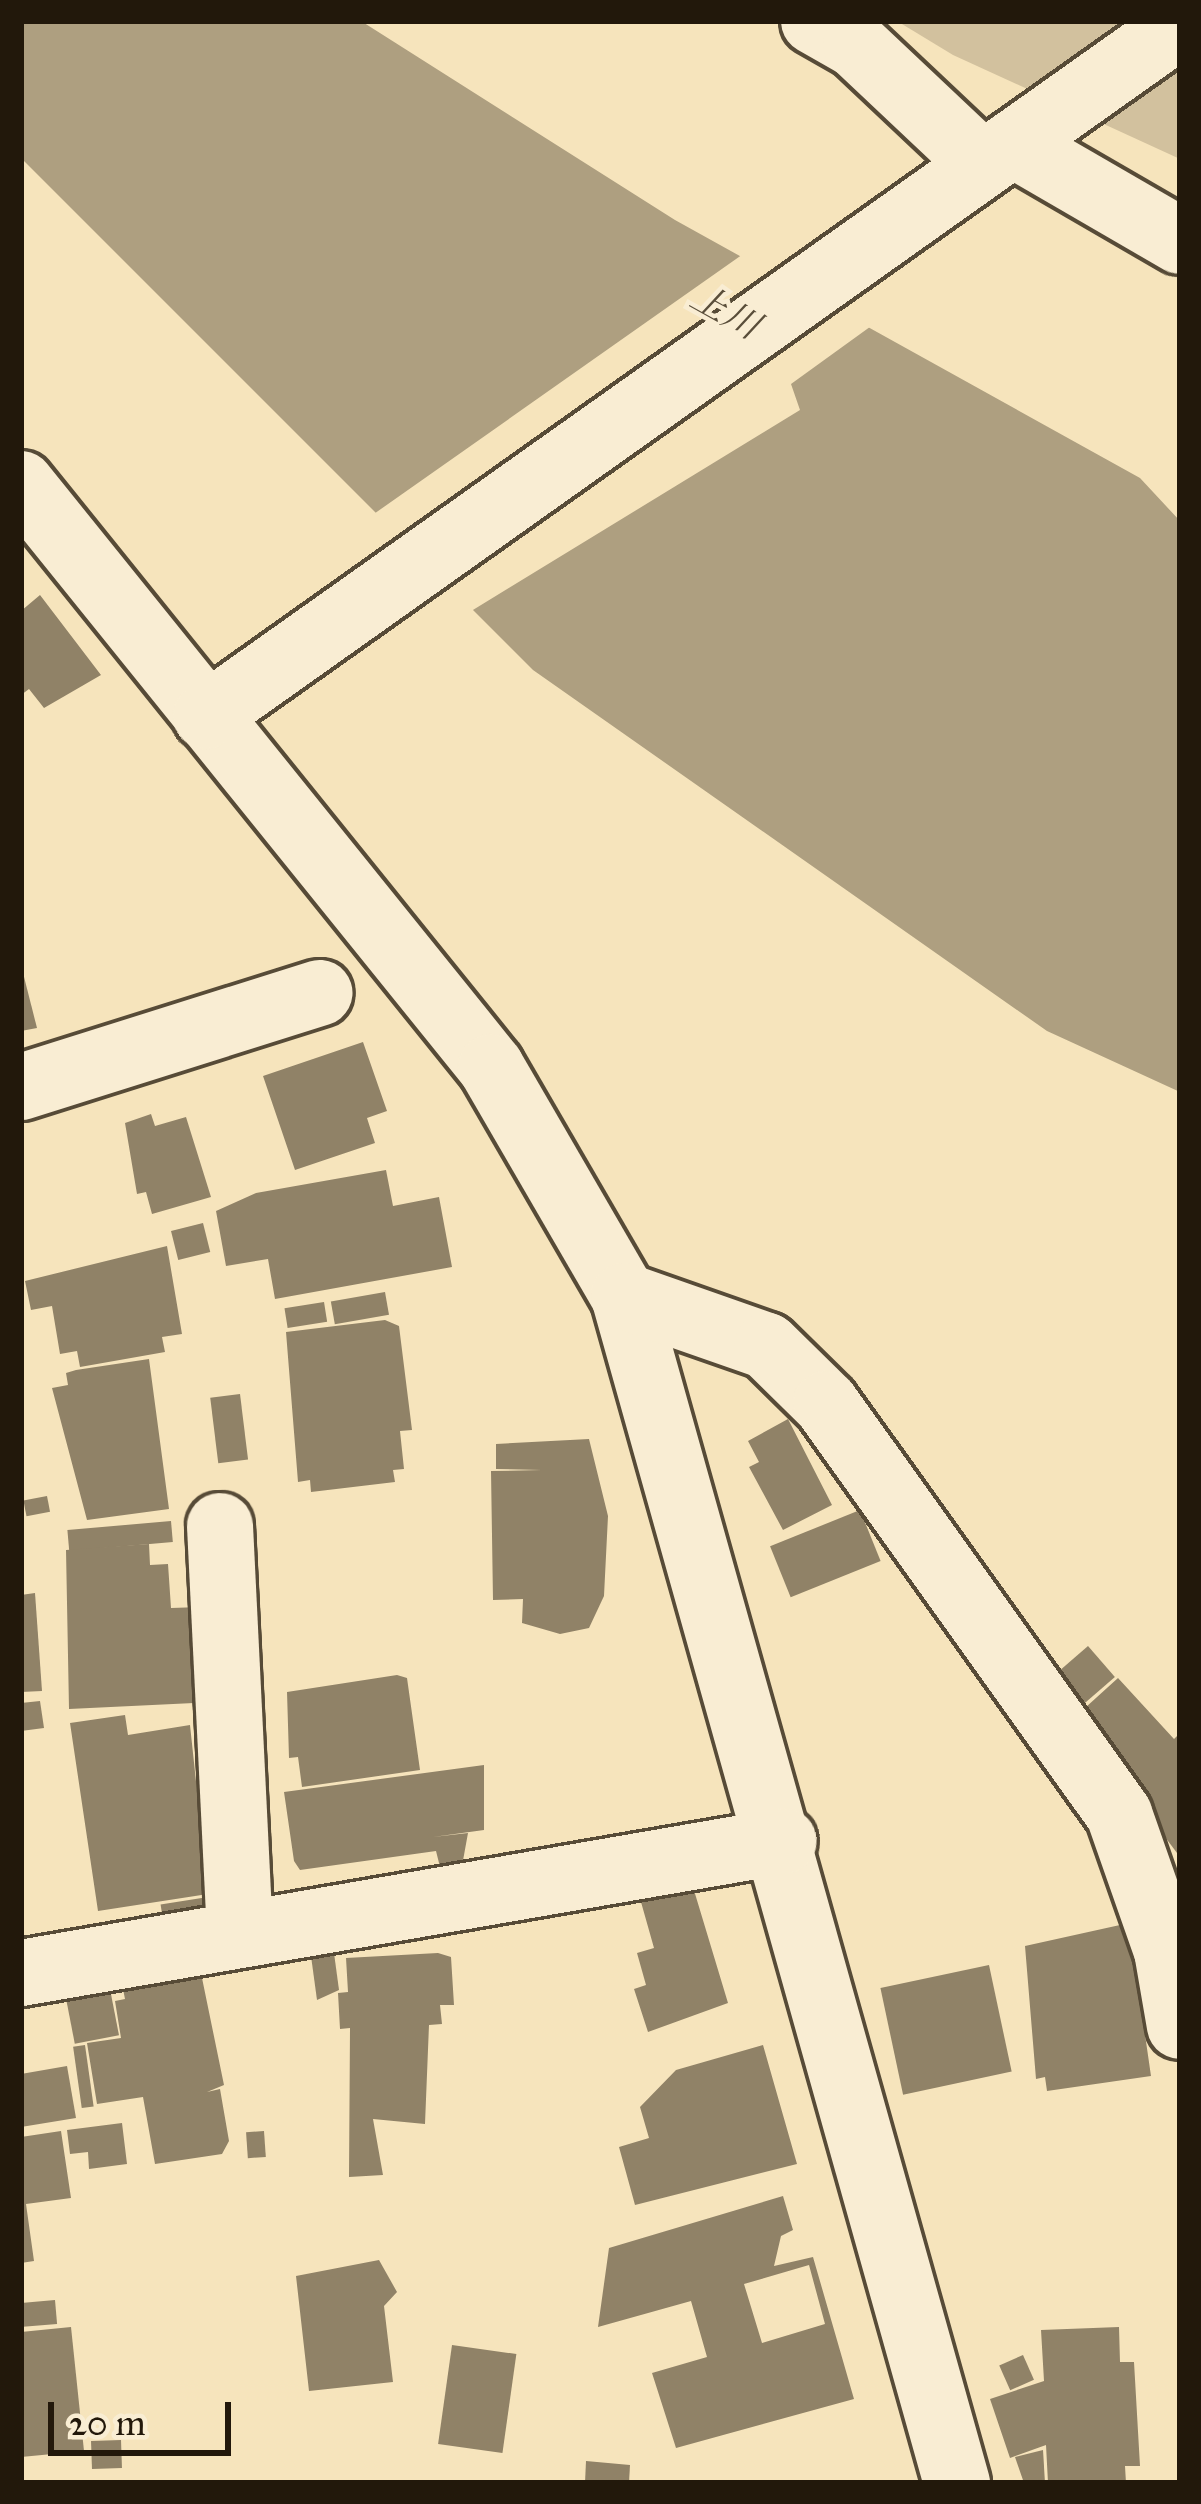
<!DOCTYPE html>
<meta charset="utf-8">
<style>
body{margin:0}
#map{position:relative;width:1201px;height:2504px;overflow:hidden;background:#f6e4bc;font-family:"IM FELL Great Primer","Noto Serif JP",serif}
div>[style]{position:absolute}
.green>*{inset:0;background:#d2c19e}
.water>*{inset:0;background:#ae9f80}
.pier>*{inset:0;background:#f6e4bc}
.building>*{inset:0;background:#908267;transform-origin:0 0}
.roads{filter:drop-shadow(3px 0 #574b37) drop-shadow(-3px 0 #574b37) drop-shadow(0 3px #574b37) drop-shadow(0 -3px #574b37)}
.minor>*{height:66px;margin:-33px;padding:0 33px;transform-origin:33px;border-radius:33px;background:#f9edd3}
span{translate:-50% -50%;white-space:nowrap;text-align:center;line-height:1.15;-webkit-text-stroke:9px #f9edd3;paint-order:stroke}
.water-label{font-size:36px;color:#5a4e3a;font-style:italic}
.frame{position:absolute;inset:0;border:24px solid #22180b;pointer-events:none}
.scale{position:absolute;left:48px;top:2402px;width:183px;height:54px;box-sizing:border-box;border:6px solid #22180b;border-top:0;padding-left:15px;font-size:36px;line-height:42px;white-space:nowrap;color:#22180b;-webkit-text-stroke:9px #f9edd3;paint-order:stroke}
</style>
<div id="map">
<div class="green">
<div style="clip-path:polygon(897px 21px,1180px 21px,1180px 159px,953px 55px)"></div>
</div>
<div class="water">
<div style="clip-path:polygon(21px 21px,361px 21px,675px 220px,1140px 478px,1180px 521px,1180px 1092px,1047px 1031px,533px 670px,21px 158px)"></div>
</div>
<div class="pier">
<div style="clip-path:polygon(746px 252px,874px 324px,791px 384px,800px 410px,468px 613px,371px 516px)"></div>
</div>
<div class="building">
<div style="clip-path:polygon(40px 595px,101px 675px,44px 708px,29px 689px,21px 695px,21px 611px)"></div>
<div style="clip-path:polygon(21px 965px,37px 1028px,21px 1031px)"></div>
<div style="clip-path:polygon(363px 1042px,387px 1111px,367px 1118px,375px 1143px,295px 1170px,263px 1076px)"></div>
<div style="clip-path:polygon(151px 1114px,155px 1126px,186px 1117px,211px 1197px,152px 1214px,146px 1192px,137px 1194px,125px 1123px)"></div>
<div style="clip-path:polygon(386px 1170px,393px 1206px,439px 1197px,452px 1267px,275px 1299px,268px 1259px,226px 1266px,216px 1211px,256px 1193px)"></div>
<div style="left:203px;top:1223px;width:30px;height:33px;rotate:76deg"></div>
<div style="clip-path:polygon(167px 1246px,182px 1334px,162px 1337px,165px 1352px,80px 1367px,77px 1351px,60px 1354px,52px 1306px,31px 1310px,25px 1281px)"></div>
<div style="left:385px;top:1292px;width:23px;height:55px;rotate:80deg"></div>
<div style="left:324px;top:1302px;width:20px;height:40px;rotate:81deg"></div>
<div style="clip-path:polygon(385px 1320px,399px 1326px,412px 1430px,400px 1431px,404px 1469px,393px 1470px,395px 1482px,311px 1492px,310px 1480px,298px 1482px,286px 1332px)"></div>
<div style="clip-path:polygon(149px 1359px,169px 1509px,87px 1520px,52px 1388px,68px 1385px,66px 1373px,76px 1370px)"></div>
<div style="left:240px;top:1394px;width:66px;height:30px;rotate:83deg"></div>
<div style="clip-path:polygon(788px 1419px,832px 1505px,783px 1530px,749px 1467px,759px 1462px,748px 1441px)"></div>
<div style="clip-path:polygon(589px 1439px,608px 1516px,604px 1596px,589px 1628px,560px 1634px,522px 1623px,523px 1599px,493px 1600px,491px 1471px,542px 1470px,496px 1469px,496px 1444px)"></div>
<div style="left:47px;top:1496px;width:16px;height:24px;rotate:79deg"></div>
<div style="left:860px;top:1510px;width:55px;height:97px;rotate:68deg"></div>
<div style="left:171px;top:1521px;width:21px;height:104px;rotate:85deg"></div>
<div style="clip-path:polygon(149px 1544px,150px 1565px,168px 1564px,171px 1608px,201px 1607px,194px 1703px,69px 1709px,66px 1550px)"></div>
<div style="clip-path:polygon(35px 1593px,42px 1691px,21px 1692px,21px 1595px)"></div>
<div style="left:1088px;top:1646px;width:41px;height:52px;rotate:49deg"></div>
<div style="clip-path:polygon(397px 1675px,407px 1678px,420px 1770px,302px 1787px,298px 1757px,289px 1758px,287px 1692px)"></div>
<div style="clip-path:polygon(1118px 1678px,1174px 1739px,1180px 1733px,1180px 1857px,1075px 1717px)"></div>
<div style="clip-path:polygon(40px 1701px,44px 1728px,21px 1731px,21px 1703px)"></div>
<div style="clip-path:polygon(125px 1715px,128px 1735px,190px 1725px,208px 1894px,98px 1911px,70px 1723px)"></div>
<div style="clip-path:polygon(484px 1765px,484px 1830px,433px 1837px,468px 1833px,462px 1866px,441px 1871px,436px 1851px,300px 1870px,294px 1861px,284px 1792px)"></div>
<div style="clip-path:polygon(693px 1887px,728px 2003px,648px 2032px,634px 1989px,646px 1985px,637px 1953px,654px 1948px,641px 1902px)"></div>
<div style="left:208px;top:1897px;width:20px;height:48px;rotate:81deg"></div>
<div style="clip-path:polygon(1120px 1925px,1151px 1998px,1140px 2000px,1151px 2076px,1047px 2091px,1045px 2077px,1036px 2079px,1025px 1946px)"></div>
<div style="clip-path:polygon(334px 1953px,339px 1990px,317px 2000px,311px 1956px)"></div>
<div style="clip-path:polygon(438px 1953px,451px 1957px,454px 2005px,440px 2005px,442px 2024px,429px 2025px,425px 2124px,373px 2119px,383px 2175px,349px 2177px,350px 2028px,340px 2029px,338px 1993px,348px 1992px,346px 1958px)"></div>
<div style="left:989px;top:1965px;width:109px;height:111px;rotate:78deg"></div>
<div style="clip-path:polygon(202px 1978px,224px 2085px,207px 2092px,220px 2089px,229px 2141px,222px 2154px,155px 2164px,143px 2097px,97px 2104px,87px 2043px,121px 2038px,115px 2001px,125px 1999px,123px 1989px)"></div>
<div style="left:110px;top:1989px;width:47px;height:45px;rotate:79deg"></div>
<div style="left:85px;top:2045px;width:62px;height:12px;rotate:82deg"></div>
<div style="clip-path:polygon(763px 2045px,797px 2164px,635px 2205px,619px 2147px,649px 2138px,640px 2107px,676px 2070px)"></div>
<div style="clip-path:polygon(67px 2066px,76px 2118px,21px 2127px,21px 2074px)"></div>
<div style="clip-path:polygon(122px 2123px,127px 2164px,89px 2169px,88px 2152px,70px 2154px,67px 2130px)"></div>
<div style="clip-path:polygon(61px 2131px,71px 2198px,26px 2204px,34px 2261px,21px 2263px,21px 2137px)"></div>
<div style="left:264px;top:2131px;width:26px;height:18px;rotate:86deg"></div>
<div style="clip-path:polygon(evenodd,783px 2196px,793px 2230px,781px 2236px,774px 2266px,813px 2257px,854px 2399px,676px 2448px,652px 2373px,707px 2357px,691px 2301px,598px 2327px,609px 2248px,783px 2196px,809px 2265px,825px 2324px,762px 2343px,744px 2284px,809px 2265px)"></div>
<div style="clip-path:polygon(379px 2260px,397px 2292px,384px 2306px,393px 2382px,309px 2391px,296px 2276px)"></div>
<div style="left:55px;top:2300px;width:24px;height:34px;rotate:85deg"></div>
<div style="clip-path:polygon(71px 2327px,84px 2451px,21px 2457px,21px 2332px)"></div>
<div style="clip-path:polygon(1119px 2327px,1120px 2362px,1134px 2362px,1140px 2466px,1125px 2466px,1126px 2483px,1048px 2483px,1046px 2445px,1010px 2458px,990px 2399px,1044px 2381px,1041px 2330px)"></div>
<div style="left:452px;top:2345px;width:65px;height:100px;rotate:8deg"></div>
<div style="left:1023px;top:2355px;width:27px;height:26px;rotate:66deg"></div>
<div style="left:121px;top:2440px;width:28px;height:30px;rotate:88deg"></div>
<div style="clip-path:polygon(1043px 2450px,1045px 2483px,1024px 2483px,1015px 2457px)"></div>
<div style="clip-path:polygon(586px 2461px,630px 2465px,629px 2483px,585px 2483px)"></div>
</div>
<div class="roads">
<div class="minor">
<div style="left:814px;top:21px;width:48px;rotate:29.7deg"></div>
<div style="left:856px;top:45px;width:172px;rotate:43.3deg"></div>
<div style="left:1013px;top:144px;width:193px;rotate:30.1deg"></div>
<div style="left:21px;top:484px;width:749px;rotate:51.13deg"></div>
<div style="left:491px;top:1067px;width:265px;rotate:59.9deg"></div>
<div style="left:624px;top:1296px;width:1233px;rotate:74.33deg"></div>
<div style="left:206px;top:716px;width:1194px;rotate:-35.35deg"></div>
<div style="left:21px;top:1087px;width:313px;rotate:-17.5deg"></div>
<div style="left:624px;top:1296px;width:151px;rotate:19.3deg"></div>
<div style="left:767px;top:1346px;width:83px;rotate:44.5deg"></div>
<div style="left:826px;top:1404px;width:504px;rotate:54.45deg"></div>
<div style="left:1119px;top:1814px;width:145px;rotate:70.7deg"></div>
<div style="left:1167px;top:1951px;width:76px;rotate:80.2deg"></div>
<div style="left:220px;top:1526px;width:404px;rotate:87.2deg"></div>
<div style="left:21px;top:1973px;width:774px;rotate:-9.82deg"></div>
</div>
</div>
<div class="water-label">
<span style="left:725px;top:312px;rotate:29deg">上川</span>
</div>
<div class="frame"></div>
<div class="scale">20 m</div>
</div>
